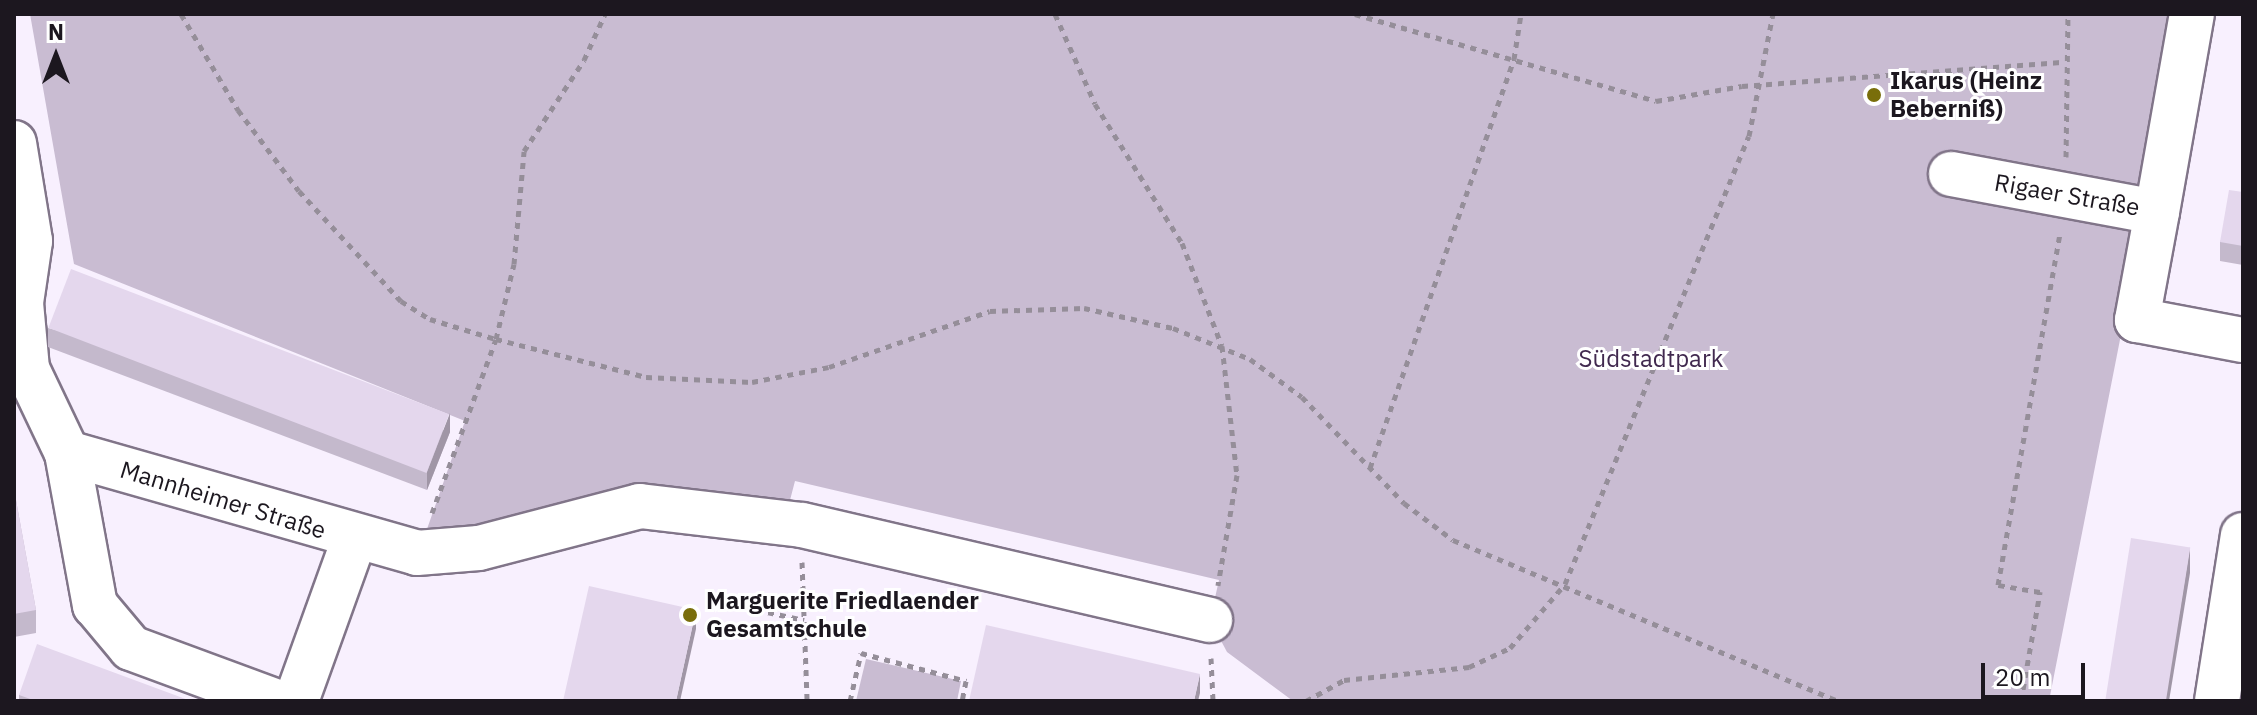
<!DOCTYPE html>
<meta charset="utf-8">
<style>
body{margin:0}
#map{position:relative;width:2257px;height:715px;overflow:hidden;background:#f8f0fe;font-family:"IBM Plex Sans",sans-serif}
div>[style]{position:absolute}
.green>*{inset:0;background:#c9bcd2}
.path>*{height:5px;margin-top:-2.5px;transform-origin:0;background:repeating-linear-gradient(90deg,#958e99 0 6px,transparent 0 12px)}
.roads{filter:drop-shadow(2px 0 #817589) drop-shadow(-2px 0 #817589) drop-shadow(0 2px #817589) drop-shadow(0 -2px #817589)}
.minor>*{height:44px;margin:-22px;padding:0 22px;transform-origin:22px;border-radius:22px;background:#fff}
.wall>*{inset:0;background:#c4b9cc}
.shaded-wall>*{inset:0;background:#a096a6}
.building>*{inset:0;background:#e4d7ed;transform-origin:0 0}
.dots>*{width:22px;height:22px;translate:-50% -50%;box-sizing:border-box;border:4px solid #fff;border-radius:50%}
span{translate:-50% -50%;white-space:nowrap;text-align:center;line-height:1.15;-webkit-text-stroke:6px #fff;paint-order:stroke}
.poi-label{font-size:24px;color:#1c171f;font-weight:700}
.left{translate:0 -50%;text-align:left}
.street-label{font-size:24px;color:#1c171f}
.park-label{font-size:24px;color:#41294f}
.frame{position:absolute;inset:0;border:16px solid #1c171f;pointer-events:none}
.north{position:absolute;left:16px;top:16px;width:80px;height:80px;-webkit-text-stroke:6px #fff;paint-order:stroke;rotate:0deg;font-size:22px;font-weight:700;line-height:32px;text-align:center;color:#1c171f}
.north::after{content:'';display:block;margin:auto;width:28px;height:36px;background:#1c171f;clip-path:polygon(50% 0,100% 100%,50% 72%,0 100%)}
.scale{position:absolute;left:1981px;top:663px;width:104px;height:36px;box-sizing:border-box;border:4px solid #1c171f;border-top:0;padding-left:10px;font-size:24px;line-height:28px;white-space:nowrap;color:#1c171f;-webkit-text-stroke:6px #fff;paint-order:stroke}
</style>
<div id="map">
<div class="green">
<div style="clip-path:polygon(30px 14px,2184px 14px,2049px 701px,1293px 701px,1227px 652px,1210px 620px,1219px 580px,795px 481px,789px 504px,647px 484px,503px 524px,427px 529px,465px 421px,74px 264px)"></div>
<div style="clip-path:polygon(866px 659px,961px 681px,957px 701px,856px 701px)"></div>
</div>
<div class="path">
<div style="left:181px;top:14px;width:112px;rotate:59.3deg"></div>
<div style="left:238px;top:110px;width:101px;rotate:53deg"></div>
<div style="left:299px;top:191px;width:150px;rotate:47.2deg"></div>
<div style="left:401px;top:301px;width:34px;rotate:32deg"></div>
<div style="left:430px;top:319px;width:69px;rotate:16.9deg"></div>
<div style="left:496px;top:339px;width:77px;rotate:-76.5deg"></div>
<div style="left:514px;top:264px;width:113px;rotate:-84.9deg"></div>
<div style="left:524px;top:151px;width:109px;rotate:-56.6deg"></div>
<div style="left:584px;top:60px;width:51px;rotate:-65.5deg"></div>
<div style="left:1055px;top:14px;width:98px;rotate:66deg"></div>
<div style="left:1095px;top:104px;width:164px;rotate:58deg"></div>
<div style="left:1182px;top:243px;width:110px;rotate:68.8deg"></div>
<div style="left:1222px;top:346px;width:130px;rotate:83.4deg"></div>
<div style="left:1237px;top:475px;width:112px;rotate:99.8deg"></div>
<div style="left:1355px;top:14px;width:313px;rotate:16.1deg"></div>
<div style="left:1656px;top:101px;width:87px;rotate:-9.9deg"></div>
<div style="left:1742px;top:86px;width:323px;rotate:-4.3deg"></div>
<div style="left:2066px;top:157px;width:143px;rotate:-89.2deg"></div>
<div style="left:1370px;top:468px;width:434px;rotate:-70.6deg"></div>
<div style="left:1514px;top:59px;width:46px;rotate:-81.2deg"></div>
<div style="left:432px;top:513px;width:185px;rotate:-69.8deg"></div>
<div style="left:496px;top:339px;width:155px;rotate:14.2deg"></div>
<div style="left:646px;top:377px;width:106px;rotate:2.7deg"></div>
<div style="left:752px;top:382px;width:78px;rotate:-11deg"></div>
<div style="left:829px;top:367px;width:170px;rotate:-19.2deg"></div>
<div style="left:990px;top:311px;width:94px;rotate:-1.8deg"></div>
<div style="left:1084px;top:308px;width:91px;rotate:12.7deg"></div>
<div style="left:1173px;top:328px;width:83px;rotate:21.9deg"></div>
<div style="left:1250px;top:359px;width:64px;rotate:36.2deg"></div>
<div style="left:1302px;top:397px;width:147px;rotate:46.1deg"></div>
<div style="left:1404px;top:503px;width:61px;rotate:37.1deg"></div>
<div style="left:1453px;top:540px;width:417px;rotate:22.7deg"></div>
<div style="left:802px;top:562px;width:139px;rotate:87.9deg"></div>
<div style="left:721px;top:602px;width:85px;rotate:12.2deg"></div>
<div style="left:1211px;top:658px;width:43px;rotate:87.3deg"></div>
<div style="left:850px;top:701px;width:49px;rotate:-77.1deg"></div>
<div style="left:861px;top:653px;width:109px;rotate:14.9deg"></div>
<div style="left:966px;top:681px;width:20px;rotate:101deg"></div>
<div style="left:1306px;top:701px;width:43px;rotate:-28.9deg"></div>
<div style="left:1344px;top:680px;width:126px;rotate:-5.9deg"></div>
<div style="left:1469px;top:667px;width:45px;rotate:-24.9deg"></div>
<div style="left:1510px;top:648px;width:84px;rotate:-49.3deg"></div>
<div style="left:1565px;top:584px;width:484px;rotate:-67.7deg"></div>
<div style="left:1749px;top:136px;width:124px;rotate:-78.9deg"></div>
<div style="left:2021px;top:701px;width:111px;rotate:-80.1deg"></div>
<div style="left:2040px;top:592px;width:43px;rotate:-170.5deg"></div>
<div style="left:1998px;top:585px;width:356px;rotate:-80deg"></div>
</div>
<div class="roads">
<div class="minor">
<div style="left:14px;top:143px;width:99px;rotate:80.7deg"></div>
<div style="left:30px;top:241px;width:63px;rotate:98.3deg"></div>
<div style="left:21px;top:303px;width:66px;rotate:84.8deg"></div>
<div style="left:27px;top:369px;width:93px;rotate:64.5deg"></div>
<div style="left:67px;top:453px;width:155px;rotate:79.6deg"></div>
<div style="left:95px;top:605px;width:56px;rotate:50.1deg"></div>
<div style="left:131px;top:648px;width:153px;rotate:20.3deg"></div>
<div style="left:1951px;top:174px;width:209px;rotate:10.5deg"></div>
<div style="left:2157px;top:212px;width:110px;rotate:100.5deg"></div>
<div style="left:2137px;top:320px;width:108px;rotate:10.7deg"></div>
<div style="left:2157px;top:212px;width:201px;rotate:-80deg"></div>
<div style="left:67px;top:453px;width:364px;rotate:15.9deg"></div>
<div style="left:417px;top:553px;width:62px;rotate:-4.6deg"></div>
<div style="left:479px;top:548px;width:166px;rotate:-14.6deg"></div>
<div style="left:640px;top:506px;width:163px;rotate:6.7deg"></div>
<div style="left:802px;top:525px;width:419px;rotate:13.1deg"></div>
<div style="left:296px;top:701px;width:171px;rotate:-70.2deg"></div>
<div style="left:2217px;top:701px;width:168px;rotate:-81.1deg"></div>
</div>
</div>
<div class="wall">
<div style="clip-path:polygon(2243px 192px,2243px 265px,2220px 261px,2220px 242px)"></div>
<div style="clip-path:polygon(48px 328px,450px 432px,427px 490px,48px 347px)"></div>
<div style="clip-path:polygon(14px 489px,36px 610px,36px 633px,14px 637px)"></div>
<div style="clip-path:polygon(19px 695px,191px 701px,19px 701px)"></div>
</div>
<div class="shaded-wall">
<div style="clip-path:polygon(450px 413px,450px 432px,427px 490px,427px 472px)"></div>
<div style="clip-path:polygon(2190px 547px,2190px 573px,2169px 701px,2165px 701px)"></div>
<div style="clip-path:polygon(696px 610px,696px 629px,680px 701px,676px 701px)"></div>
<div style="clip-path:polygon(1200px 674px,1200px 693px,1198px 701px,1194px 701px)"></div>
</div>
<div class="building">
<div style="clip-path:polygon(2229px 190px,2243px 192px,2243px 246px,2220px 242px)"></div>
<div style="left:71px;top:269px;width:405px;height:63px;rotate:21deg"></div>
<div style="clip-path:polygon(14px 489px,36px 610px,14px 614px)"></div>
<div style="left:2131px;top:538px;width:60px;height:165px;rotate:9deg"></div>
<div style="clip-path:polygon(589px 586px,696px 610px,676px 701px,563px 701px)"></div>
<div style="clip-path:polygon(986px 625px,1200px 674px,1194px 701px,969px 701px)"></div>
<div style="clip-path:polygon(37px 644px,191px 701px,36px 701px,19px 695px)"></div>
</div>
<div class="dots">
<div style="left:1874px;top:95px;background:#796e0a"></div>
<div style="left:690px;top:615px;background:#796e0a"></div>
</div>
<div class="poi-label">
<span class="left" style="left:1890px;top:95px">Ikarus (Heinz<br>Beberniß)</span>
<span class="left" style="left:706px;top:615px">Marguerite Friedlaender<br>Gesamtschule</span>
</div>
<div class="street-label">
<span style="left:2067px;top:195px;rotate:10deg">Rigaer Straße</span>
<span style="left:223px;top:500px;rotate:17deg">Mannheimer Straße</span>
</div>
<div class="park-label">
<span style="left:1651px;top:359px">Südstadtpark</span>
</div>
<div class="frame"></div>
<div class="north">N</div>
<div class="scale">20 m</div>
</div>
